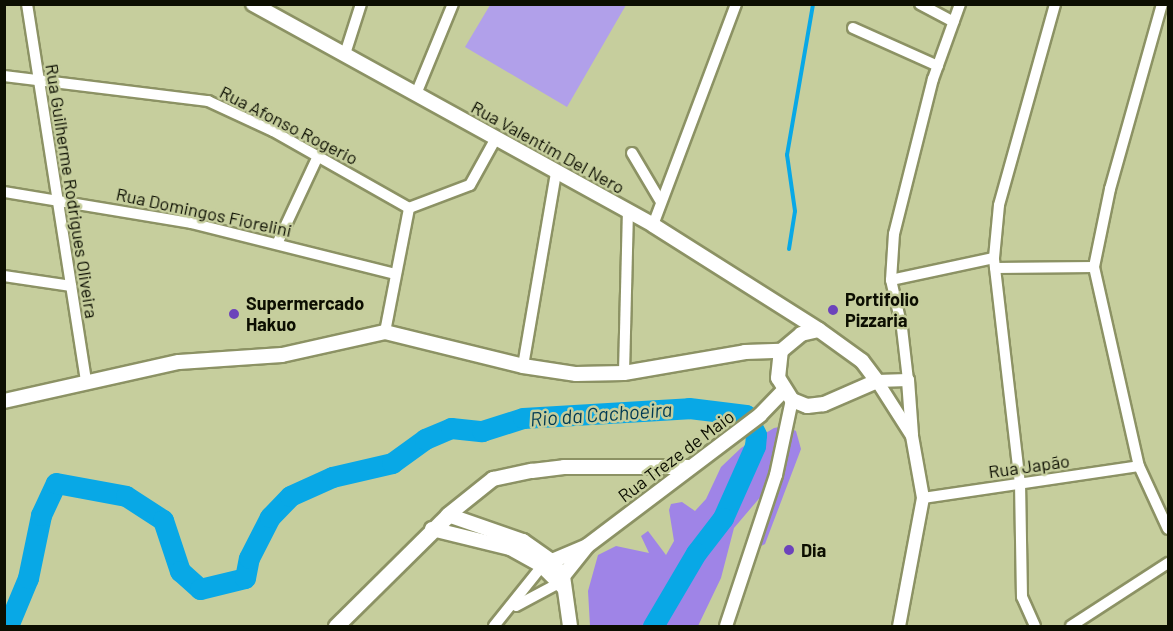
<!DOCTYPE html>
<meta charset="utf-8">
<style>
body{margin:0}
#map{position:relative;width:1173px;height:631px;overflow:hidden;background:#c6ce9d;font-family:Barlow,sans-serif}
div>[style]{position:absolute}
.green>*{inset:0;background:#b1a0ea}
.forest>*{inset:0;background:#9f84e7}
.stream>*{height:4px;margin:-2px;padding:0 2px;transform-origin:2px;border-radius:2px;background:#08a8e6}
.river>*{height:21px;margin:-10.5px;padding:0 10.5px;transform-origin:10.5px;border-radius:10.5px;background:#08a8e6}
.roads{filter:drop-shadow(2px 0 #8c9264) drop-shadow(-2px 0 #8c9264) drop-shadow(0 2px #8c9264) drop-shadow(0 -2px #8c9264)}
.minor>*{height:10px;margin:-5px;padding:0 5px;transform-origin:5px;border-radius:5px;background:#fff}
.tertiary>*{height:12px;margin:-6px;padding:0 6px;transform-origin:6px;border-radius:6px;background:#fff}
.secondary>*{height:14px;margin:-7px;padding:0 7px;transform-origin:7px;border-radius:7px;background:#fff}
.primary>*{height:15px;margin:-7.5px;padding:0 7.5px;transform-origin:7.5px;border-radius:7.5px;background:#fff}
.dots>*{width:16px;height:16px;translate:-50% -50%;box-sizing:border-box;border:3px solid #c6ce9d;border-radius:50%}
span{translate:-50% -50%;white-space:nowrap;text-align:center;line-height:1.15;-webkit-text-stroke:5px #c6ce9d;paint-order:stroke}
.street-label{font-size:18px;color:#0c0e01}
.poi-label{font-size:18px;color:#0c0e01;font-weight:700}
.left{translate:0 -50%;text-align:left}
.water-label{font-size:20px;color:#003a53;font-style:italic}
.frame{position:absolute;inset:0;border:6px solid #0c0e01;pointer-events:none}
</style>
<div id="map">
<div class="green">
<div style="clip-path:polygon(490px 5px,490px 4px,626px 5px,567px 107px,465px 47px)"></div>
</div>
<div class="forest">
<div style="clip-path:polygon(785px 426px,796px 431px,801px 449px,765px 544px,759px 547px,756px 539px,768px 488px,734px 528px,721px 578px,698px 626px,590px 626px,588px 591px,598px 555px,616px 546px,649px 553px,641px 536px,648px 531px,666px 555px,674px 541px,669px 510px,671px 504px,682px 502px,695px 511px,706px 499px,721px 467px,741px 448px,774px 428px)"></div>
</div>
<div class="stream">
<div style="left:789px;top:249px;width:38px;rotate:-81deg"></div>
<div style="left:795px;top:211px;width:57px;rotate:-98.1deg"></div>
<div style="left:787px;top:155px;width:153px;rotate:-80.2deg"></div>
</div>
<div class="river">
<div style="left:8px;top:626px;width:52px;rotate:-67.4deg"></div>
<div style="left:28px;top:578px;width:64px;rotate:-78.3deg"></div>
<div style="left:41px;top:515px;width:35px;rotate:-65deg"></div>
<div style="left:56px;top:483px;width:71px;rotate:10.5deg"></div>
<div style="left:126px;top:496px;width:44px;rotate:33deg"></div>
<div style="left:163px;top:520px;width:54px;rotate:71.6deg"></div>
<div style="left:180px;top:571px;width:27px;rotate:42deg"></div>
<div style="left:200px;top:589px;width:46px;rotate:-13.7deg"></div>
<div style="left:245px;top:578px;width:20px;rotate:-79deg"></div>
<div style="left:249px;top:558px;width:46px;rotate:-62.9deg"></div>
<div style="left:270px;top:517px;width:29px;rotate:-46deg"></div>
<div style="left:290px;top:496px;width:46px;rotate:-24.3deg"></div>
<div style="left:332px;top:477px;width:62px;rotate:-13.1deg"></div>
<div style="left:392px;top:463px;width:41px;rotate:-36deg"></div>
<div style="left:425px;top:439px;width:28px;rotate:-23deg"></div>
<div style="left:451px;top:428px;width:31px;rotate:6deg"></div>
<div style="left:482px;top:431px;width:43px;rotate:-17.6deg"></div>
<div style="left:523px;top:418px;width:166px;rotate:-3.4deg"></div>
<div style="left:689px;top:408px;width:57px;rotate:7deg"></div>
<div style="left:746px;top:415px;width:22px;rotate:63deg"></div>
<div style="left:756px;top:435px;width:11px;rotate:95deg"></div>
<div style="left:755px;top:446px;width:79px;rotate:114deg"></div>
<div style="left:723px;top:518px;width:44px;rotate:127.6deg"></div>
<div style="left:696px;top:553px;width:85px;rotate:120.5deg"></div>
</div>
<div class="roads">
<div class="minor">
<div style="left:27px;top:4px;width:383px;rotate:81.1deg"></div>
<div style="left:920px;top:4px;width:38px;rotate:28deg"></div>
<div style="left:1162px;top:4px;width:192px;rotate:105.7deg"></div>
<div style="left:1110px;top:189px;width:80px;rotate:101.6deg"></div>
<div style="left:1094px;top:267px;width:204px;rotate:77.3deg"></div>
<div style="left:1139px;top:466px;width:69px;rotate:65.3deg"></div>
<div style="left:853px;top:28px;width:93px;rotate:24.1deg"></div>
<div style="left:345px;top:54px;width:52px;rotate:-72.3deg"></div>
<div style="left:4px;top:76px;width:206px;rotate:7deg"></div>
<div style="left:208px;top:101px;width:72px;rotate:24.8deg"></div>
<div style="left:273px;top:131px;width:156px;rotate:29.5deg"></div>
<div style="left:409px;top:208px;width:65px;rotate:-20.7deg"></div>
<div style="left:470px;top:185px;width:54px;rotate:-61deg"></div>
<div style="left:416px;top:94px;width:97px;rotate:-67.7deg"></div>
<div style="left:632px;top:153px;width:57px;rotate:59.4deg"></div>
<div style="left:4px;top:192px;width:190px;rotate:9.4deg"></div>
<div style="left:191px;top:223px;width:210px;rotate:14deg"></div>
<div style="left:653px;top:225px;width:236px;rotate:-69.4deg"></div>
<div style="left:277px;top:244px;width:97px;rotate:-65deg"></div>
<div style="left:995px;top:268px;width:99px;rotate:-0.6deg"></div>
<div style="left:4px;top:276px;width:68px;rotate:8.5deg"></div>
<div style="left:891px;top:280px;width:105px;rotate:-12.1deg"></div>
<div style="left:385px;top:332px;width:126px;rotate:-79deg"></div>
<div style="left:523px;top:366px;width:197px;rotate:-80.3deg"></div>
<div style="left:624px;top:373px;width:160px;rotate:-88.6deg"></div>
<div style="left:908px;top:380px;width:52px;rotate:-96.6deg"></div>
<div style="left:902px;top:328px;width:49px;rotate:-102.9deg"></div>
<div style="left:891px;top:280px;width:46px;rotate:-86.3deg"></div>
<div style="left:894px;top:234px;width:160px;rotate:-75.9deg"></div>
<div style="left:933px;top:79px;width:80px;rotate:-70.2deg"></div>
<div style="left:923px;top:498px;width:218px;rotate:-8.4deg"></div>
<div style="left:516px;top:606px;width:47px;rotate:-28.2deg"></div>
<div style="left:494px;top:626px;width:77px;rotate:-51.3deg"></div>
<div style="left:1035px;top:626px;width:32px;rotate:-114deg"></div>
<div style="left:1022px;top:597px;width:113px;rotate:-91deg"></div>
<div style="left:1020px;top:484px;width:227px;rotate:-96.6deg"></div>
<div style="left:994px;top:258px;width:53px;rotate:-84.6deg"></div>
<div style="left:999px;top:205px;width:209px;rotate:-74.4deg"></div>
<div style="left:1071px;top:626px;width:116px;rotate:-33deg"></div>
</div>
<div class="tertiary">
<div style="left:877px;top:381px;width:65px;rotate:57.5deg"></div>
<div style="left:912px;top:436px;width:63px;rotate:79.9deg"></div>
<div style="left:923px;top:498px;width:130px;rotate:100.6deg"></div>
<div style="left:877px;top:381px;width:31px;rotate:-2deg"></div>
<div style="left:908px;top:380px;width:54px;rotate:85.8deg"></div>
<div style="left:726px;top:626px;width:159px;rotate:-71.7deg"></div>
<div style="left:776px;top:475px;width:77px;rotate:-78deg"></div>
</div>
<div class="secondary">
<div style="left:253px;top:4px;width:457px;rotate:28.9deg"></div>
<div style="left:653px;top:225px;width:196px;rotate:32.3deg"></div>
<div style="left:819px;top:330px;width:53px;rotate:35.8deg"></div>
<div style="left:862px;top:361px;width:25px;rotate:53deg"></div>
<div style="left:877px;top:381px;width:58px;rotate:156.5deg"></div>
<div style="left:824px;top:404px;width:17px;rotate:173deg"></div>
<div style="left:807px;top:406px;width:16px;rotate:-158deg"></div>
<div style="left:792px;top:400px;width:26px;rotate:-122deg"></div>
<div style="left:778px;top:378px;width:27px;rotate:-84deg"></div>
<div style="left:781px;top:351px;width:26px;rotate:-40deg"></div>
<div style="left:801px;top:334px;width:18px;rotate:-13deg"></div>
<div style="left:4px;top:401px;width:179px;rotate:-12.6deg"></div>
<div style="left:179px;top:362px;width:103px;rotate:-3.9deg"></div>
<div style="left:282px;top:355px;width:106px;rotate:-12.6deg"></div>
<div style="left:385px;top:332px;width:142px;rotate:13.8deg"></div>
<div style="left:523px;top:366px;width:54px;rotate:8.6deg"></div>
<div style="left:576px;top:374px;width:48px;rotate:-1.2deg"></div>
<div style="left:624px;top:373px;width:123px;rotate:-9.8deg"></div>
<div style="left:745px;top:352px;width:36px;rotate:-2deg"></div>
<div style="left:432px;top:529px;width:80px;rotate:13.7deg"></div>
<div style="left:510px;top:548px;width:37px;rotate:29deg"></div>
<div style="left:542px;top:566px;width:31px;rotate:45deg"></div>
<div style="left:545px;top:564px;width:43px;rotate:-23deg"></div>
<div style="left:559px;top:581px;width:45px;rotate:-51.3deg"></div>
<div style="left:587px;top:546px;width:217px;rotate:-37.1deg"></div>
<div style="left:760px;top:415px;width:33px;rotate:-46deg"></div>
<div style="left:570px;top:626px;width:50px;rotate:-98deg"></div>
<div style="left:563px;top:576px;width:21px;rotate:-129deg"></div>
<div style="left:550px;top:560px;width:33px;rotate:-145deg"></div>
<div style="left:523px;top:541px;width:79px;rotate:-160.9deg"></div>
<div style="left:448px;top:515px;width:58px;rotate:-38.7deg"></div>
<div style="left:493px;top:479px;width:40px;rotate:-12deg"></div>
<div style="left:532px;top:471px;width:32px;rotate:-7deg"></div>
<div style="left:564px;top:467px;width:125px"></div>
</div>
<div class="primary">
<div style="left:336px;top:626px;width:158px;rotate:-44.7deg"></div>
</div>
</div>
<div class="dots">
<div style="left:833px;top:310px;background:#6c43bb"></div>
<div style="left:234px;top:314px;background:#6c43bb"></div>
<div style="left:789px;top:550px;background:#6c43bb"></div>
</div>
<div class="street-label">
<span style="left:289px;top:125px;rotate:27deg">Rua Afonso Rogerio</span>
<span style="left:548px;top:147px;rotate:29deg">Rua Valentim Del Nero</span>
<span style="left:72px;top:191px;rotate:81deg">Rua Guilherme Rodrigues Oliveira</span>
<span style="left:204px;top:212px;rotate:12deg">Rua Domingos Fiorelini</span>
<span style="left:676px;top:456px;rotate:-37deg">Rua Treze de Maio</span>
<span style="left:1029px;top:466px;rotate:-8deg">Rua Japão</span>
</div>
<div class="poi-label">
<span class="left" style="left:845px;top:310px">Portifolio<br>Pizzaria</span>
<span class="left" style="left:246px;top:314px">Supermercado<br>Hakuo</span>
<span class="left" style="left:801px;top:550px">Dia</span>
</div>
<div class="water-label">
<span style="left:601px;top:414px;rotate:-4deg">Rio da Cachoeira</span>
</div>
<div class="frame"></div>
</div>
